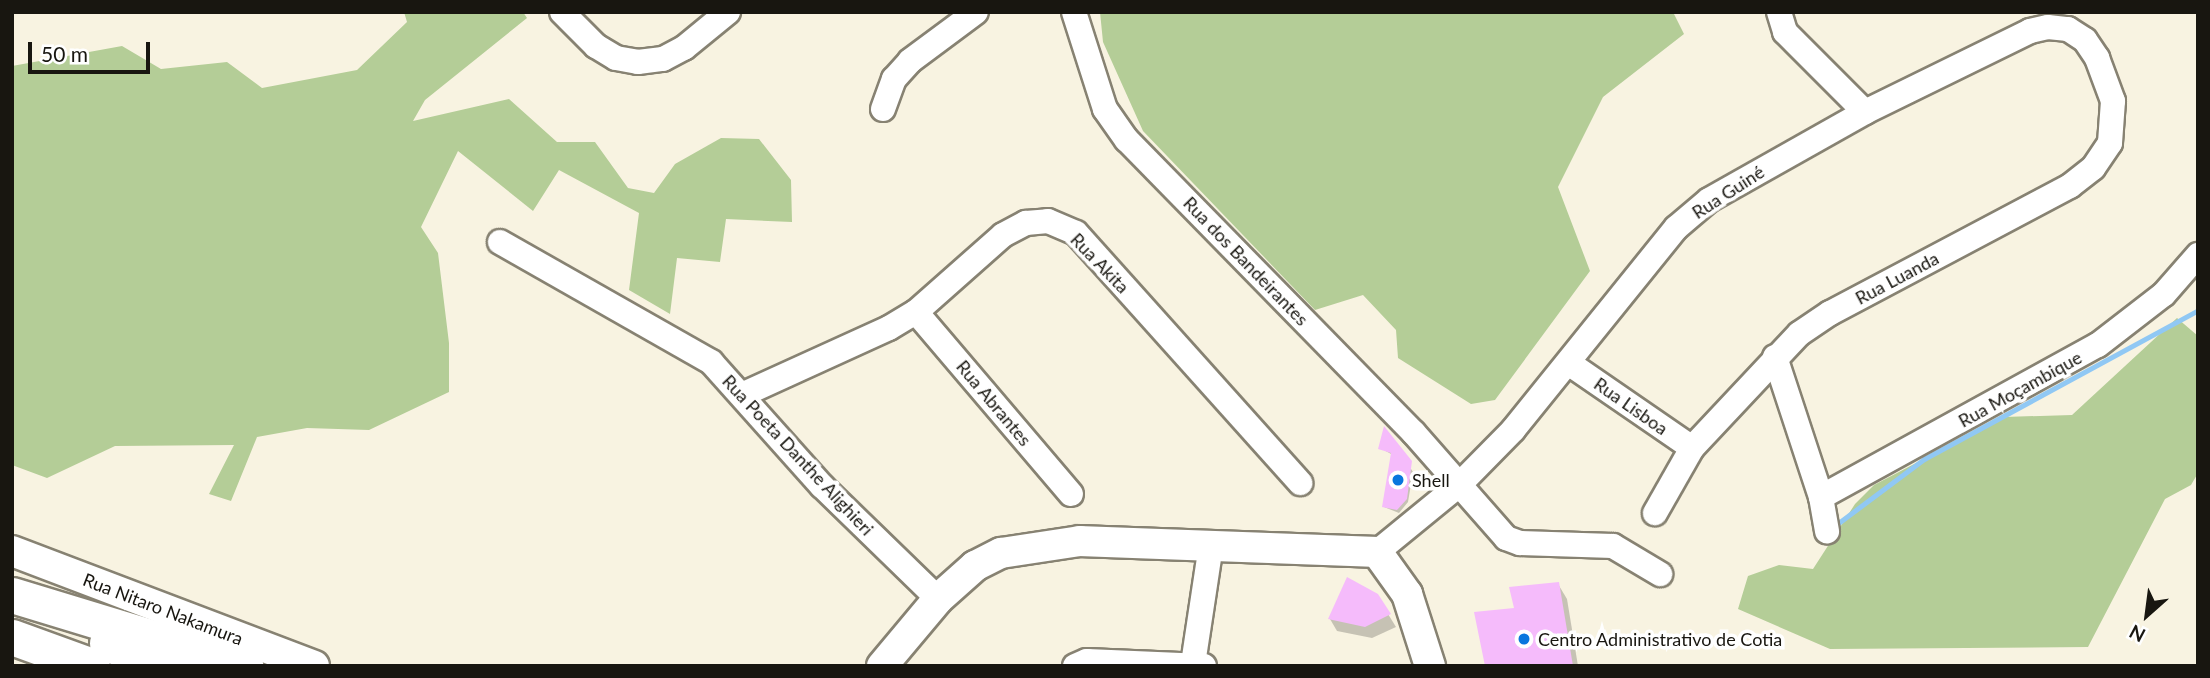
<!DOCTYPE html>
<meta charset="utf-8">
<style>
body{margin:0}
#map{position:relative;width:2210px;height:678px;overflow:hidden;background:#f8f3e1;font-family:Lato,sans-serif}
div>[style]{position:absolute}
.green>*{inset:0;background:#b4cd97}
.shadow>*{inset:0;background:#0003}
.stream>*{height:5px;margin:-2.5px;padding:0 2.5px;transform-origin:2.5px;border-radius:2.5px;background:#90c8f4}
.building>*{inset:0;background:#f5bbfb}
.roads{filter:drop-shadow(2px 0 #878272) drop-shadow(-2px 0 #878272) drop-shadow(0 2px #878272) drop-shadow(0 -2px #878272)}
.minor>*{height:24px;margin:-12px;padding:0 12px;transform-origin:12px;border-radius:12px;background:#fff}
.major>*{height:30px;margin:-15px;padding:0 15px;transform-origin:15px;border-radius:15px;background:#fff}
.highway>*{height:35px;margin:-17.5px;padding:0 17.5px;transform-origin:17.5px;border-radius:17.5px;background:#fff}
.dots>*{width:19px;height:19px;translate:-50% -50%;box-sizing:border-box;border:4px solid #fff;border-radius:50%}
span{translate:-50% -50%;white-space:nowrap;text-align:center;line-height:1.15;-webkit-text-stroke:7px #fff;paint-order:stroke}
.street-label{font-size:18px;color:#181610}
.poi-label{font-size:18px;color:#181610}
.left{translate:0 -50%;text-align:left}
.frame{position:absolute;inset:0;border:14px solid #181610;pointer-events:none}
.north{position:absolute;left:2112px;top:580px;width:70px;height:70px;-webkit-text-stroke:5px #fff;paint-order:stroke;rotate:208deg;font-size:19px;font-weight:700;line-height:28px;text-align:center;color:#181610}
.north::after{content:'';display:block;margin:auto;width:24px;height:32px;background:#181610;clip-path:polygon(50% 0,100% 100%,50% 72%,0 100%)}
.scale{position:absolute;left:28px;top:42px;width:122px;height:32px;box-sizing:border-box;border:4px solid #181610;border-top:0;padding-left:9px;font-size:21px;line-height:24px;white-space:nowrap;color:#181610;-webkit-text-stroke:5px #fff;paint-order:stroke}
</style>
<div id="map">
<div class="green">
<div style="clip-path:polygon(404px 12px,523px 12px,527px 18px,425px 100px,413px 121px,509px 99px,557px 142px,595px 142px,628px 188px,654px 193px,675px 164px,721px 138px,759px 139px,791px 180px,792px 222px,726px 219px,720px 262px,677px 258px,670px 314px,629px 290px,639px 213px,559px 170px,533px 211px,458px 151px,421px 227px,438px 253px,449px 343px,449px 392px,369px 430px,307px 428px,257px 437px,231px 501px,209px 494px,234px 445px,115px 446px,47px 478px,12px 465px,12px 66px,122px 46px,161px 69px,227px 62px,262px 88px,357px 70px,407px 22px)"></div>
<div style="clip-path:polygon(1100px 12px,1673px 12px,1684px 34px,1603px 97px,1558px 187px,1590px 271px,1495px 400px,1471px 404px,1398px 358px,1396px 330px,1363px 295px,1315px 310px,1143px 131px,1103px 42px)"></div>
<div style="clip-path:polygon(2177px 318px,2198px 336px,2198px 473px,2191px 485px,2165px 499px,2088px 647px,1830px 649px,1738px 609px,1748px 576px,1779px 565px,1813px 569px,1855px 504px,1874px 485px,2004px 417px,2072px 415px)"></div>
</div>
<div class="shadow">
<div style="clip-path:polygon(1385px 430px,1413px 472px,1408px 502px,1399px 513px,1384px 507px,1393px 455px,1380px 448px)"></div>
<div style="clip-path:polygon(1558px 584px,1567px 599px,1578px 666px,1487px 666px,1517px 609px)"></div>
<div style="clip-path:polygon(1377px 596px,1396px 627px,1372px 638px,1337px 631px,1330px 619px)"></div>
</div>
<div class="stream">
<div style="left:1833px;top:527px;width:114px;rotate:-36.8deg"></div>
<div style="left:1924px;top:459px;width:312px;rotate:-28.5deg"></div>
</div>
<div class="building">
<div style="clip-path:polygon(1384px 426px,1412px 461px,1407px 499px,1397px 510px,1382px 507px,1391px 453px,1378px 449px)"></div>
<div style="clip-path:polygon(1347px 577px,1378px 594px,1391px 614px,1365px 627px,1328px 619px)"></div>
<div style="clip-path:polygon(1559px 582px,1573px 666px,1485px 666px,1474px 612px,1514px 608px,1509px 587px)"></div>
</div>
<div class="roads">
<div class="minor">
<div style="left:562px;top:12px;width:48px;rotate:45deg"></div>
<div style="left:596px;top:46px;width:23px;rotate:31deg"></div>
<div style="left:616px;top:58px;width:22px;rotate:10deg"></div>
<div style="left:638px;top:62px;width:25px;rotate:-7deg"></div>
<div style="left:663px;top:59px;width:24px;rotate:-28deg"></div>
<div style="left:684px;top:48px;width:57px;rotate:-39.3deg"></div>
<div style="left:1074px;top:12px;width:102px;rotate:72.3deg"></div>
<div style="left:1105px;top:109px;width:38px;rotate:55deg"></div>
<div style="left:1127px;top:140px;width:409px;rotate:45.6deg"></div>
<div style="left:1413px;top:432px;width:141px;rotate:48.7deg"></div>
<div style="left:1506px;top:538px;width:15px;rotate:20deg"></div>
<div style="left:1520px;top:543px;width:93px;rotate:1.8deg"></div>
<div style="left:1613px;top:546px;width:55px;rotate:30.8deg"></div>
<div style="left:1779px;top:12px;width:21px;rotate:73deg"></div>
<div style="left:1785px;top:32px;width:113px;rotate:45deg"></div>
<div style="left:883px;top:109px;width:32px;rotate:-70deg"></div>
<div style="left:894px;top:79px;width:24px;rotate:-48deg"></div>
<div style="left:910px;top:61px;width:82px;rotate:-36.6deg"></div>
<div style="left:500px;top:242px;width:243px;rotate:29.6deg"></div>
<div style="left:711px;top:362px;width:166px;rotate:48.2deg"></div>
<div style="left:822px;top:486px;width:162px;rotate:44.2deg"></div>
<div style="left:916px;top:312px;width:239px;rotate:49.6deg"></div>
<div style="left:1775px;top:357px;width:147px;rotate:71.8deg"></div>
<div style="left:1821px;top:497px;width:35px;rotate:80deg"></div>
<div style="left:1570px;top:364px;width:148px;rotate:34.5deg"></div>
<div style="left:744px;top:394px;width:159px;rotate:-24.5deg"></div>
<div style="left:889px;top:328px;width:31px;rotate:-31deg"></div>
<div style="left:916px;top:312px;width:116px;rotate:-41.5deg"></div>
<div style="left:1003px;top:235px;width:26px;rotate:-28deg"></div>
<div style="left:1026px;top:223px;width:22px;rotate:-5deg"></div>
<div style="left:1048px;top:221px;width:30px;rotate:23deg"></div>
<div style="left:1076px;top:233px;width:336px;rotate:48.1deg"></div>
<div style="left:1821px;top:497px;width:316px;rotate:-28.8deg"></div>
<div style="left:2098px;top:345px;width:83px;rotate:-37.7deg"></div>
<div style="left:2164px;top:294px;width:52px;rotate:-48.9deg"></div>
<div style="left:1377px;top:552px;width:107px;rotate:-39.3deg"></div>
<div style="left:1460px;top:484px;width:76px;rotate:-45.5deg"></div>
<div style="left:1513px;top:430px;width:260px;rotate:-51.1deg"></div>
<div style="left:1676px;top:228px;width:43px;rotate:-40.3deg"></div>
<div style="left:1709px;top:200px;width:179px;rotate:-29.4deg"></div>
<div style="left:1865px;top:112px;width:184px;rotate:-26.1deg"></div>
<div style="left:2030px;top:31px;width:18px;rotate:-13deg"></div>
<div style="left:2048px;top:27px;width:20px;rotate:6deg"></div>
<div style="left:2068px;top:29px;width:20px;rotate:33deg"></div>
<div style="left:2085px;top:40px;width:22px;rotate:56deg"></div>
<div style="left:2097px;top:58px;width:46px;rotate:69.6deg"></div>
<div style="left:2113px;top:101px;width:42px;rotate:94.1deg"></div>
<div style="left:2110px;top:143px;width:30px;rotate:124deg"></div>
<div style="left:2093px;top:168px;width:29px;rotate:142deg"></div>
<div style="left:2070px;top:186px;width:272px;rotate:152.1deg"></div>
<div style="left:1830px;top:313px;width:37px;rotate:146deg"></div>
<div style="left:1799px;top:334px;width:156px;rotate:133.2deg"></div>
<div style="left:1692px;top:448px;width:75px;rotate:119.6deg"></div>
<div style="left:1193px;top:664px;width:120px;rotate:-81.4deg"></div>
<div style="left:1075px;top:666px;width:13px;rotate:-23deg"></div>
<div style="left:1087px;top:661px;width:117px;rotate:2.4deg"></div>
</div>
<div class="major">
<div style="left:12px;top:551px;width:323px;rotate:20.8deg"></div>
<div style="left:882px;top:666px;width:87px;rotate:-50.1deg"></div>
<div style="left:938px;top:599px;width:50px;rotate:-41.7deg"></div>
<div style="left:975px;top:566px;width:29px;rotate:-27deg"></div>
<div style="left:1001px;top:553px;width:80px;rotate:-8.6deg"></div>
<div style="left:1080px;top:541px;width:297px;rotate:2.1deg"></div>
<div style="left:1377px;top:552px;width:52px;rotate:54.5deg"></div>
<div style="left:1407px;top:594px;width:76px;rotate:72.3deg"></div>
</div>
<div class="highway">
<div style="left:12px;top:595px;width:244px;rotate:16.9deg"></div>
<div style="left:12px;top:637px;width:85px;rotate:19.9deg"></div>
<div style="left:107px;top:643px;width:61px;rotate:22.3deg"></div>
</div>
</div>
<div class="dots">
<div style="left:1398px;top:480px;background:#0976de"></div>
<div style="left:1524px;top:639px;background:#0976de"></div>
</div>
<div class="street-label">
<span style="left:1728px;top:192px;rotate:-33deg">Rua Guiné</span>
<span style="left:1246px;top:261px;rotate:46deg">Rua dos Bandeirantes</span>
<span style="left:1100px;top:263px;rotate:46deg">Rua Akita</span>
<span style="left:1897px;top:278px;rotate:-28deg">Rua Luanda</span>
<span style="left:2020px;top:389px;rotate:-29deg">Rua Moçambique</span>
<span style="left:994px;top:403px;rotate:50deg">Rua Abrantes</span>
<span style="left:1631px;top:406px;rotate:35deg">Rua Lisboa</span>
<span style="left:798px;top:455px;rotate:47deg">Rua Poeta Danthe Alighieri</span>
<span style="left:163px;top:609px;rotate:21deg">Rua Nitaro Nakamura</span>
</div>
<div class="poi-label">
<span class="left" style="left:1412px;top:480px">Shell</span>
<span class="left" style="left:1538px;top:639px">Centro Administrativo de Cotia</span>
</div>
<div class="frame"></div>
<div class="north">N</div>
<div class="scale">50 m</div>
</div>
